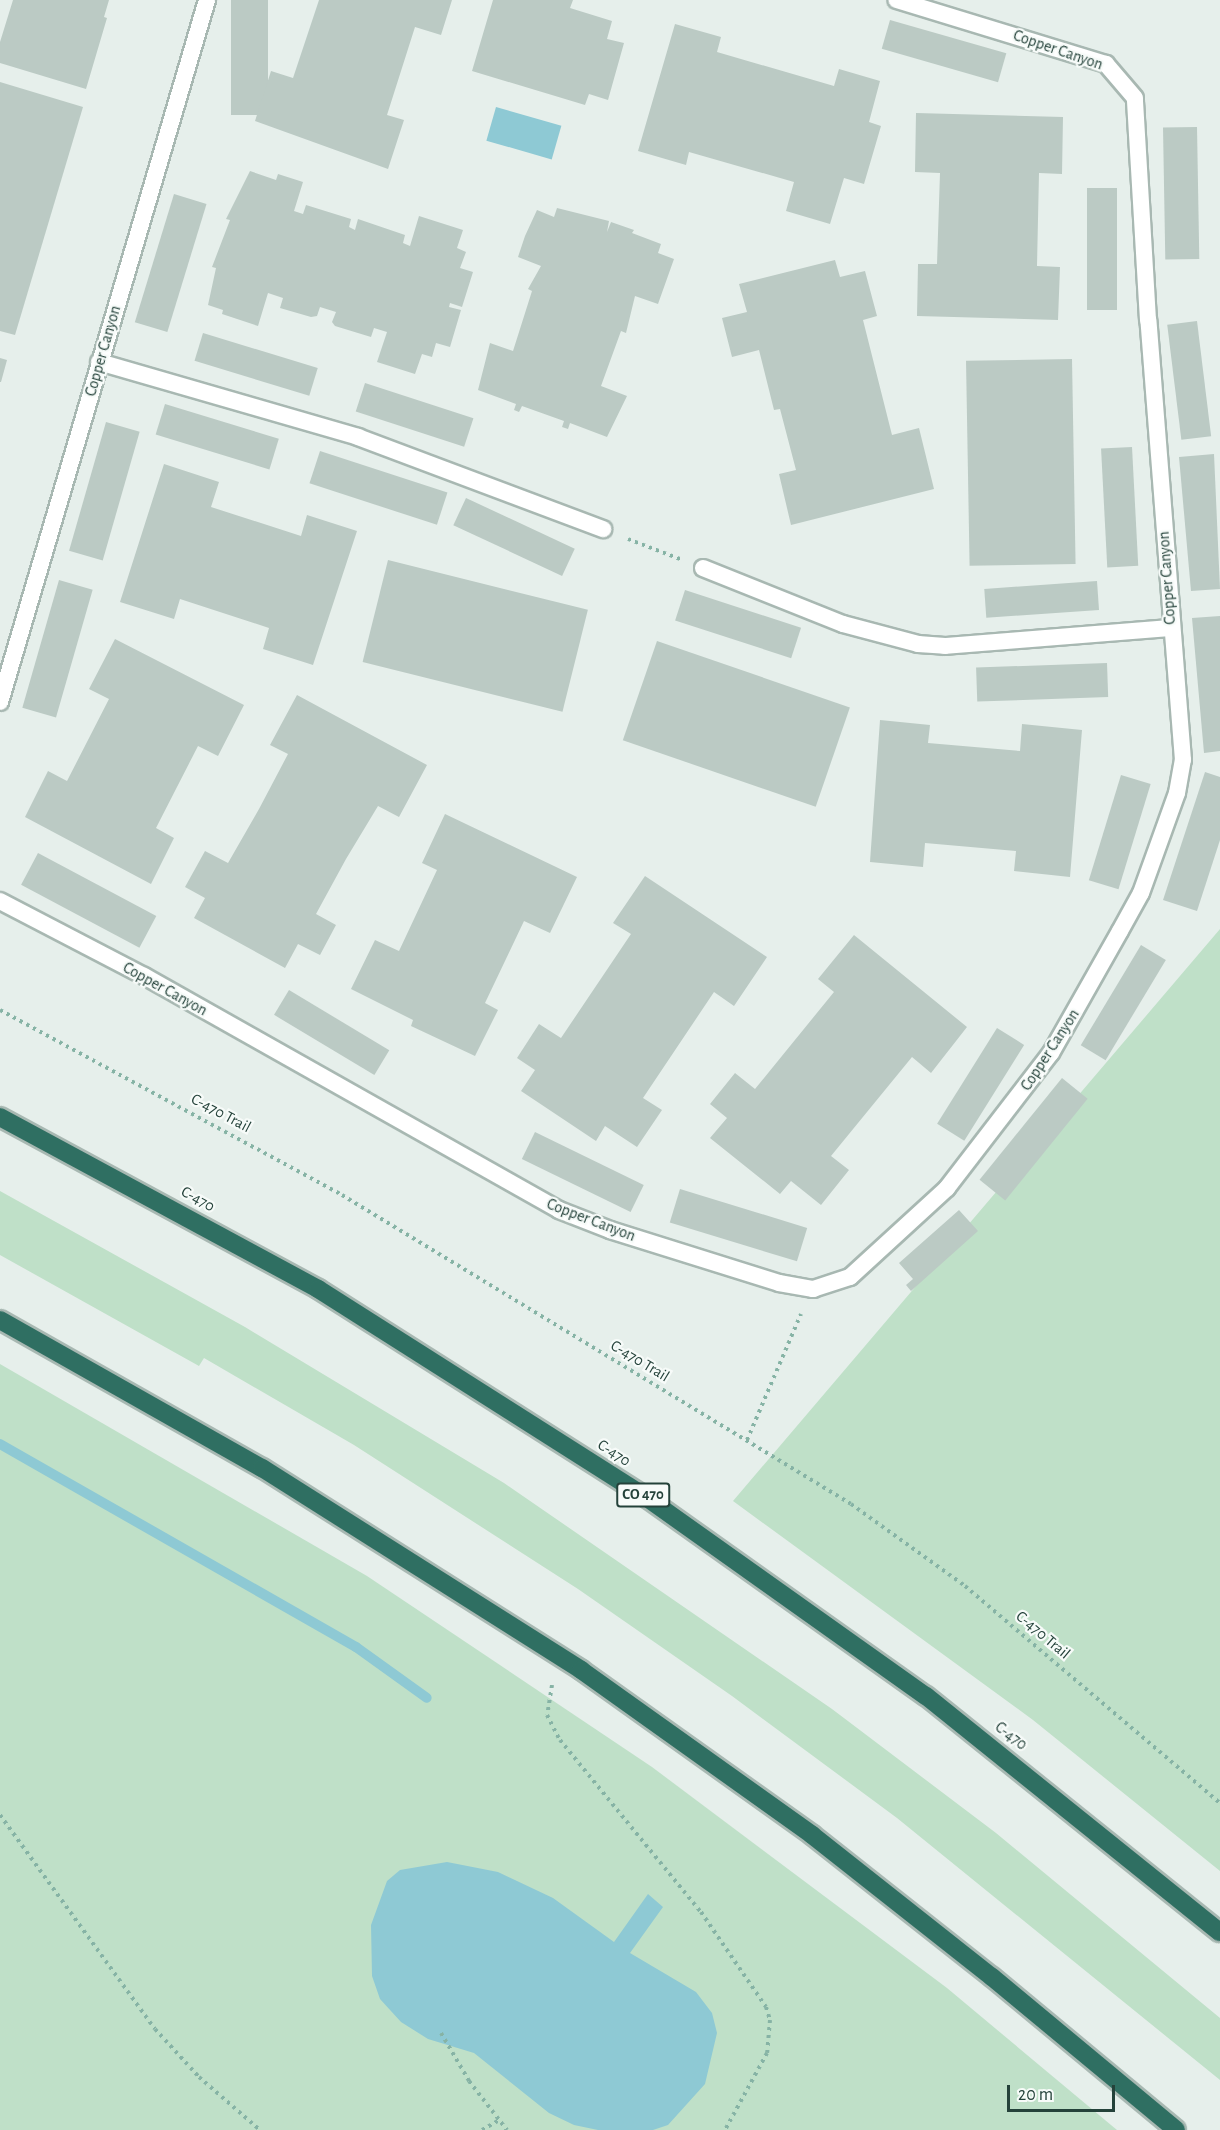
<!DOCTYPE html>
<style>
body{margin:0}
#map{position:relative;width:1220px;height:2130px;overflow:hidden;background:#e6efeb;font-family:"Alegreya Sans",sans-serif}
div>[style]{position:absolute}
.green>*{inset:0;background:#bfe0c8}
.water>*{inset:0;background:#8ec9d4;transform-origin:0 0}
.stream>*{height:10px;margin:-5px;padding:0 5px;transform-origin:5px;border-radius:5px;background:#8ec9d4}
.building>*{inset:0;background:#bbcac4;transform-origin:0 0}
.path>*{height:4px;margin-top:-2px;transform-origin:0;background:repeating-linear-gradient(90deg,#86b3a5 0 3px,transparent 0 7.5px)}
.roads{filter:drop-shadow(2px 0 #a8b8b2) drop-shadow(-2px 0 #a8b8b2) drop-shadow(0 2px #a8b8b2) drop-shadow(0 -2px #a8b8b2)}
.lane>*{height:16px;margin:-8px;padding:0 8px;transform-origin:8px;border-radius:8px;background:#fff}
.highway>*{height:18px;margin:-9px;padding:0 9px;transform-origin:9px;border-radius:9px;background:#2f6f62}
span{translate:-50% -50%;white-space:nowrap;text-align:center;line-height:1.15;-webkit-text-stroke:4.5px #f7fbf9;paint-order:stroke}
.shield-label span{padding:2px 4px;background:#f7fbf9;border:2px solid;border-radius:4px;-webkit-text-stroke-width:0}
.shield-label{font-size:15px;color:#24423a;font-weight:700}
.street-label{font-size:16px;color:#24423a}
.scale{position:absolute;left:1007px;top:2085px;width:108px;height:27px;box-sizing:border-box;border:3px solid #24423a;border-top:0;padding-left:8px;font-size:18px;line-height:21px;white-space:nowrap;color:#24423a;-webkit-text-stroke:4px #f7fbf9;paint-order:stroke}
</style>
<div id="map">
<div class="green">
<div style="clip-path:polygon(1220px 929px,1220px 1871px,1033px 1720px,733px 1501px)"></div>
<div style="clip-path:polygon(0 1191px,245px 1327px,504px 1483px,832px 1709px,996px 1833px,1220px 2018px,1220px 2080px,897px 1818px,732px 1696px,578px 1589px,354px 1445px,204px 1358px,199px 1366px,0 1255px)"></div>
<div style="clip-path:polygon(0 1364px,367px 1576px,652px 1767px,947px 1988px,1117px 2130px,0 2130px)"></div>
</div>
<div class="water">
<div style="left:496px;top:107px;width:68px;height:35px;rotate:16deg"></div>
<div style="clip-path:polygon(447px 1862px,498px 1872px,553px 1898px,614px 1942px,648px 1894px,663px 1907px,630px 1953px,696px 1992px,712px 2013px,717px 2033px,705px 2084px,668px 2125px,653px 2130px,598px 2130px,574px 2125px,549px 2113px,474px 2053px,428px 2039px,401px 2022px,380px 1999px,372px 1976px,371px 1925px,387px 1881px,400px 1870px)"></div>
</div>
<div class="stream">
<div style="left:0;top:1444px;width:410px;rotate:29.7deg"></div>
<div style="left:356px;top:1647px;width:87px;rotate:35.7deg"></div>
</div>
<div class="building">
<div style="clip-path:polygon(13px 0,109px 0,104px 17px,107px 18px,86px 89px,0 63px,0 42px)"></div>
<div style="left:231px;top:0;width:37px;height:115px"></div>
<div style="clip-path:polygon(319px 0,452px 0,441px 35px,415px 27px,387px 115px,404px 120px,388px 169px,255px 121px,271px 71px,293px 78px)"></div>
<div style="clip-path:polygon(493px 0,573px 0,570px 8px,612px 21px,607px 39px,624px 43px,608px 100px,589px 94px,585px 105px,472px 71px)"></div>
<div style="left:890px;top:20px;width:121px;height:30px;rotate:16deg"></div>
<div style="clip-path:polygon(675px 24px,721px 37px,717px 52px,834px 86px,839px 69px,880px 81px,869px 122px,881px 126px,864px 184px,844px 178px,830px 224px,786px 211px,794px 182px,689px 152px,686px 165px,638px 151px)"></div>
<div style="clip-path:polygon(0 82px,83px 107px,15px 335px,0 331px)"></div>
<div style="clip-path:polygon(916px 113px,1063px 117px,1062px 174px,1039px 173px,1037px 266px,1060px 267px,1058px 320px,917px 316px,918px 264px,937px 264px,940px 173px,915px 172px)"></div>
<div style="left:1197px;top:127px;width:132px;height:34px;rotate:89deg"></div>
<div style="clip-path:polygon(250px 171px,276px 180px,278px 174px,303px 182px,294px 211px,303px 214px,306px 205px,351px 219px,349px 227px,355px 230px,358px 219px,405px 235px,403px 243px,410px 246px,419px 216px,463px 230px,457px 248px,466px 252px,460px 268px,473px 272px,462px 307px,450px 303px,449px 307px,461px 310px,450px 347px,436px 343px,432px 357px,422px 354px,415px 374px,377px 362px,387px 332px,374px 328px,371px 337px,335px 326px,332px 322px,336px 312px,320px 307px,317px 316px,311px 317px,280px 308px,283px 298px,268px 293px,258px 326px,222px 314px,223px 310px,208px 305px,216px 268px,212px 267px,230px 220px,226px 219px)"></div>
<div style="left:1087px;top:188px;width:30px;height:122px"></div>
<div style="left:174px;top:194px;width:34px;height:134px;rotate:17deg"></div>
<div style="clip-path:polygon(557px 208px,609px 221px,607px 232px,611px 222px,634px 230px,632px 233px,661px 244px,658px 253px,674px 259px,658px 304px,635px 296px,626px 333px,621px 331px,601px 386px,627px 396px,607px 437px,570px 423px,568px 429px,562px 427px,564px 421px,522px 406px,519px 412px,514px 410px,516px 404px,478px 390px,490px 343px,513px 351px,532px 291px,528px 289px,541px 266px,518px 257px,525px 236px,537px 210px,554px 217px)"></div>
<div style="clip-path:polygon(835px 260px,840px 277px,865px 271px,877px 316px,863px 320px,892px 435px,919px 428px,934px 489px,791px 525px,779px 474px,796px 470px,780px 409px,774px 410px,759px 350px,732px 357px,722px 318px,747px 312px,739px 284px)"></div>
<div style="left:1197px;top:321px;width:116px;height:30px;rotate:83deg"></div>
<div style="left:203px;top:333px;width:120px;height:29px;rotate:17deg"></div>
<div style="clip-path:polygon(0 358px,7px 360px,1px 382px,0 382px)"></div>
<div style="left:1072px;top:359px;width:205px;height:106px;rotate:89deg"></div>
<div style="left:365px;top:383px;width:114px;height:30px;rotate:18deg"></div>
<div style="left:165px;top:404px;width:119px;height:32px;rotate:17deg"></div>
<div style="left:106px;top:422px;width:35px;height:134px;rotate:16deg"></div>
<div style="left:1132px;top:447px;width:119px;height:31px;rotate:87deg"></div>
<div style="left:320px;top:451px;width:134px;height:34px;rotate:18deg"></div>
<div style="clip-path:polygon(1214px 454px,1220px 589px,1191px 591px,1179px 457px)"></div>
<div style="clip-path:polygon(164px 464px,219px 482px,211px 507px,301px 536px,307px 515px,357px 531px,313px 665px,263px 649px,269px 628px,180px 599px,174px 619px,120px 602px)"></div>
<div style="left:466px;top:498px;width:120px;height:30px;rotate:25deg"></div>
<div style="left:388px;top:560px;width:206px;height:105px;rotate:14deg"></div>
<div style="left:59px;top:580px;width:35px;height:133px;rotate:16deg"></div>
<div style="left:1097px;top:581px;width:29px;height:113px;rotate:86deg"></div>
<div style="left:685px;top:590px;width:122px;height:32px;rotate:18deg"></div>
<div style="clip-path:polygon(1220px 616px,1220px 751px,1204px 753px,1192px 618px)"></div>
<div style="clip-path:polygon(115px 639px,244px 705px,218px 756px,198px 746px,156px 828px,174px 838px,151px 884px,25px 817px,48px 771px,67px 781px,109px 699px,89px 689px)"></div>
<div style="left:657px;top:641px;width:204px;height:105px;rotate:19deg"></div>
<div style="left:1107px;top:663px;width:34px;height:131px;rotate:88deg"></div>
<div style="clip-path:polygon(297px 695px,427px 765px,399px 817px,378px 806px,346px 859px,316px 914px,336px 925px,320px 955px,298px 944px,285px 968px,194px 918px,205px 898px,185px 887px,205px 851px,228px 863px,259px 809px,288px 754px,270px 745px)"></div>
<div style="clip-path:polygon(880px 720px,930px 725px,928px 743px,1020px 751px,1022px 724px,1082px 730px,1070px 877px,1014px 871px,1016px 851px,925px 843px,923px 867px,870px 862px)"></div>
<div style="clip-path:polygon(1205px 772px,1220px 777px,1220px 840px,1197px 911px,1163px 900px)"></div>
<div style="left:1121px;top:775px;width:31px;height:110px;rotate:17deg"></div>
<div style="clip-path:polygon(445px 814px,577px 877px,550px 933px,524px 921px,485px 1003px,498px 1010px,475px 1056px,411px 1026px,413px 1020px,351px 989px,375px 940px,399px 951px,437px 870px,422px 863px)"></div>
<div style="left:38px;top:853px;width:134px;height:36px;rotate:28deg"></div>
<div style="clip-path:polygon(645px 876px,767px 957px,734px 1006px,714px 992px,643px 1098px,662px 1110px,637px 1147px,605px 1126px,596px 1141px,521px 1091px,535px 1070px,517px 1058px,539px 1024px,561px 1038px,631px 934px,613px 923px)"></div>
<div style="clip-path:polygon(854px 935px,967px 1027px,931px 1073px,912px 1057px,831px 1156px,849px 1170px,821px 1205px,791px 1181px,780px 1194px,710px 1138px,727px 1118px,710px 1104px,735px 1073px,755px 1089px,834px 992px,818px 979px)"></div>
<div style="left:1141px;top:945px;width:29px;height:117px;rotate:31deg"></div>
<div style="left:289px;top:990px;width:117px;height:29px;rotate:31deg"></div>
<div style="left:997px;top:1028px;width:32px;height:113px;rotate:32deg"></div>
<div style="left:1062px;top:1078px;width:33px;height:131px;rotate:39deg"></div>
<div style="left:535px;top:1132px;width:121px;height:30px;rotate:26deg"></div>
<div style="left:680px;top:1189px;width:133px;height:35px;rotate:17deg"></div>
<div style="clip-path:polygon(959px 1210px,978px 1231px,911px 1291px,906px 1285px,913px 1279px,899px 1263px)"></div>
</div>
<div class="path">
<div style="left:628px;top:539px;width:56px;rotate:21deg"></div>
<div style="left:0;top:1010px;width:389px;rotate:28.4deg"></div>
<div style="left:342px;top:1195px;width:595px;rotate:31.26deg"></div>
<div style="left:851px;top:1504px;width:140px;rotate:35.7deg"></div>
<div style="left:965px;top:1586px;width:335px;rotate:40.4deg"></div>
<div style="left:747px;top:1440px;width:137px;rotate:-66.8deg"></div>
<div style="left:552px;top:1685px;width:30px;rotate:99deg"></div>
<div style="left:547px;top:1715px;width:28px;rotate:63deg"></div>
<div style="left:560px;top:1740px;width:222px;rotate:50.7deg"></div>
<div style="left:701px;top:1912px;width:115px;rotate:55.6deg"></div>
<div style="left:766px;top:2007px;width:14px;rotate:73deg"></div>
<div style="left:770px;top:2020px;width:33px;rotate:95deg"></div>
<div style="left:767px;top:2053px;width:88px;rotate:118.6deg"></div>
<div style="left:0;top:1815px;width:264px;rotate:54.1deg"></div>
<div style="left:155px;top:2029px;width:65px;rotate:47.5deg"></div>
<div style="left:199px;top:2077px;width:81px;rotate:41deg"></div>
<div style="left:441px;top:2033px;width:56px;rotate:59.7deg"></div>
<div style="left:469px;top:2081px;width:62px;rotate:52.2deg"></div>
<div style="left:482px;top:2130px;width:20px;rotate:-30deg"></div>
</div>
<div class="roads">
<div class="lane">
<div style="left:99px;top:362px;width:270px;rotate:16.1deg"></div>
<div style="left:358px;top:437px;width:262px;rotate:20.6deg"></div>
<div style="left:703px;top:568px;width:151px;rotate:21.8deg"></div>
<div style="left:843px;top:624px;width:78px;rotate:14.9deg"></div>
<div style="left:918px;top:644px;width:27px;rotate:4deg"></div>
<div style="left:945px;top:646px;width:227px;rotate:-4.6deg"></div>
<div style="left:0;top:702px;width:732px;rotate:-73.57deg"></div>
<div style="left:0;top:901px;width:162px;rotate:27.5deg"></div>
<div style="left:144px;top:976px;width:476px;rotate:29.4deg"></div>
<div style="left:559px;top:1210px;width:55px;rotate:21.4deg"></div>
<div style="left:610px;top:1230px;width:177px;rotate:17.4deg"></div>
<div style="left:779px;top:1283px;width:35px;rotate:10deg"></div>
<div style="left:813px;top:1289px;width:39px;rotate:-18deg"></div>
<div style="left:850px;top:1277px;width:132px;rotate:-42.5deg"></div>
<div style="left:947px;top:1188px;width:170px;rotate:-52.4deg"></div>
<div style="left:1051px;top:1053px;width:140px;rotate:-60.5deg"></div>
<div style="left:1120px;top:931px;width:43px;rotate:-61.1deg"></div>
<div style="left:1141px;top:893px;width:106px;rotate:-70.2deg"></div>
<div style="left:1177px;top:793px;width:34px;rotate:-80deg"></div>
<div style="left:1183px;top:760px;width:441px;rotate:-94.5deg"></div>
<div style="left:1148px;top:320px;width:222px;rotate:-93.4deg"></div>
<div style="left:1135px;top:98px;width:45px;rotate:-130.5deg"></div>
<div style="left:1106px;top:64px;width:219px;rotate:-163deg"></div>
</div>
<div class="highway">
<div style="left:0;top:1117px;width:362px;rotate:28.4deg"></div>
<div style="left:318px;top:1289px;width:390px;rotate:32.4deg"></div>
<div style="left:647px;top:1498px;width:342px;rotate:35.4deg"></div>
<div style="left:926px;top:1696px;width:377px;rotate:38.8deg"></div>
<div style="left:0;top:1320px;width:301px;rotate:29.5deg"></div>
<div style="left:262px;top:1468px;width:378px;rotate:32.3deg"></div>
<div style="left:581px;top:1670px;width:284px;rotate:35.5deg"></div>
<div style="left:812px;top:1835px;width:229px;rotate:38.3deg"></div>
<div style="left:992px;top:1977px;width:239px;rotate:39.7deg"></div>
</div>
</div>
<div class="shield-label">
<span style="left:643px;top:1495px">CO 470</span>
</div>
<div class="street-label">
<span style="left:1058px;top:50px;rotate:19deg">Copper Canyon</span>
<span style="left:103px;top:351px;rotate:-74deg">Copper Canyon</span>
<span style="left:1167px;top:578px;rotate:-94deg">Copper Canyon</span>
<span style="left:165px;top:989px;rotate:29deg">Copper Canyon</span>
<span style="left:1050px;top:1050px;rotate:-57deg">Copper Canyon</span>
<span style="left:221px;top:1113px;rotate:28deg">C-470 Trail</span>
<span style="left:198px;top:1199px;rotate:29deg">C-470</span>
<span style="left:591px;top:1220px;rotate:21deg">Copper Canyon</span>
<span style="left:640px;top:1361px;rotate:31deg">C-470 Trail</span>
<span style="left:614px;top:1453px;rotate:33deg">C-470</span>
<span style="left:1043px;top:1635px;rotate:40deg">C-470 Trail</span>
<span style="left:1011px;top:1736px;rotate:38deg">C-470</span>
</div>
<div class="scale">20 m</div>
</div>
